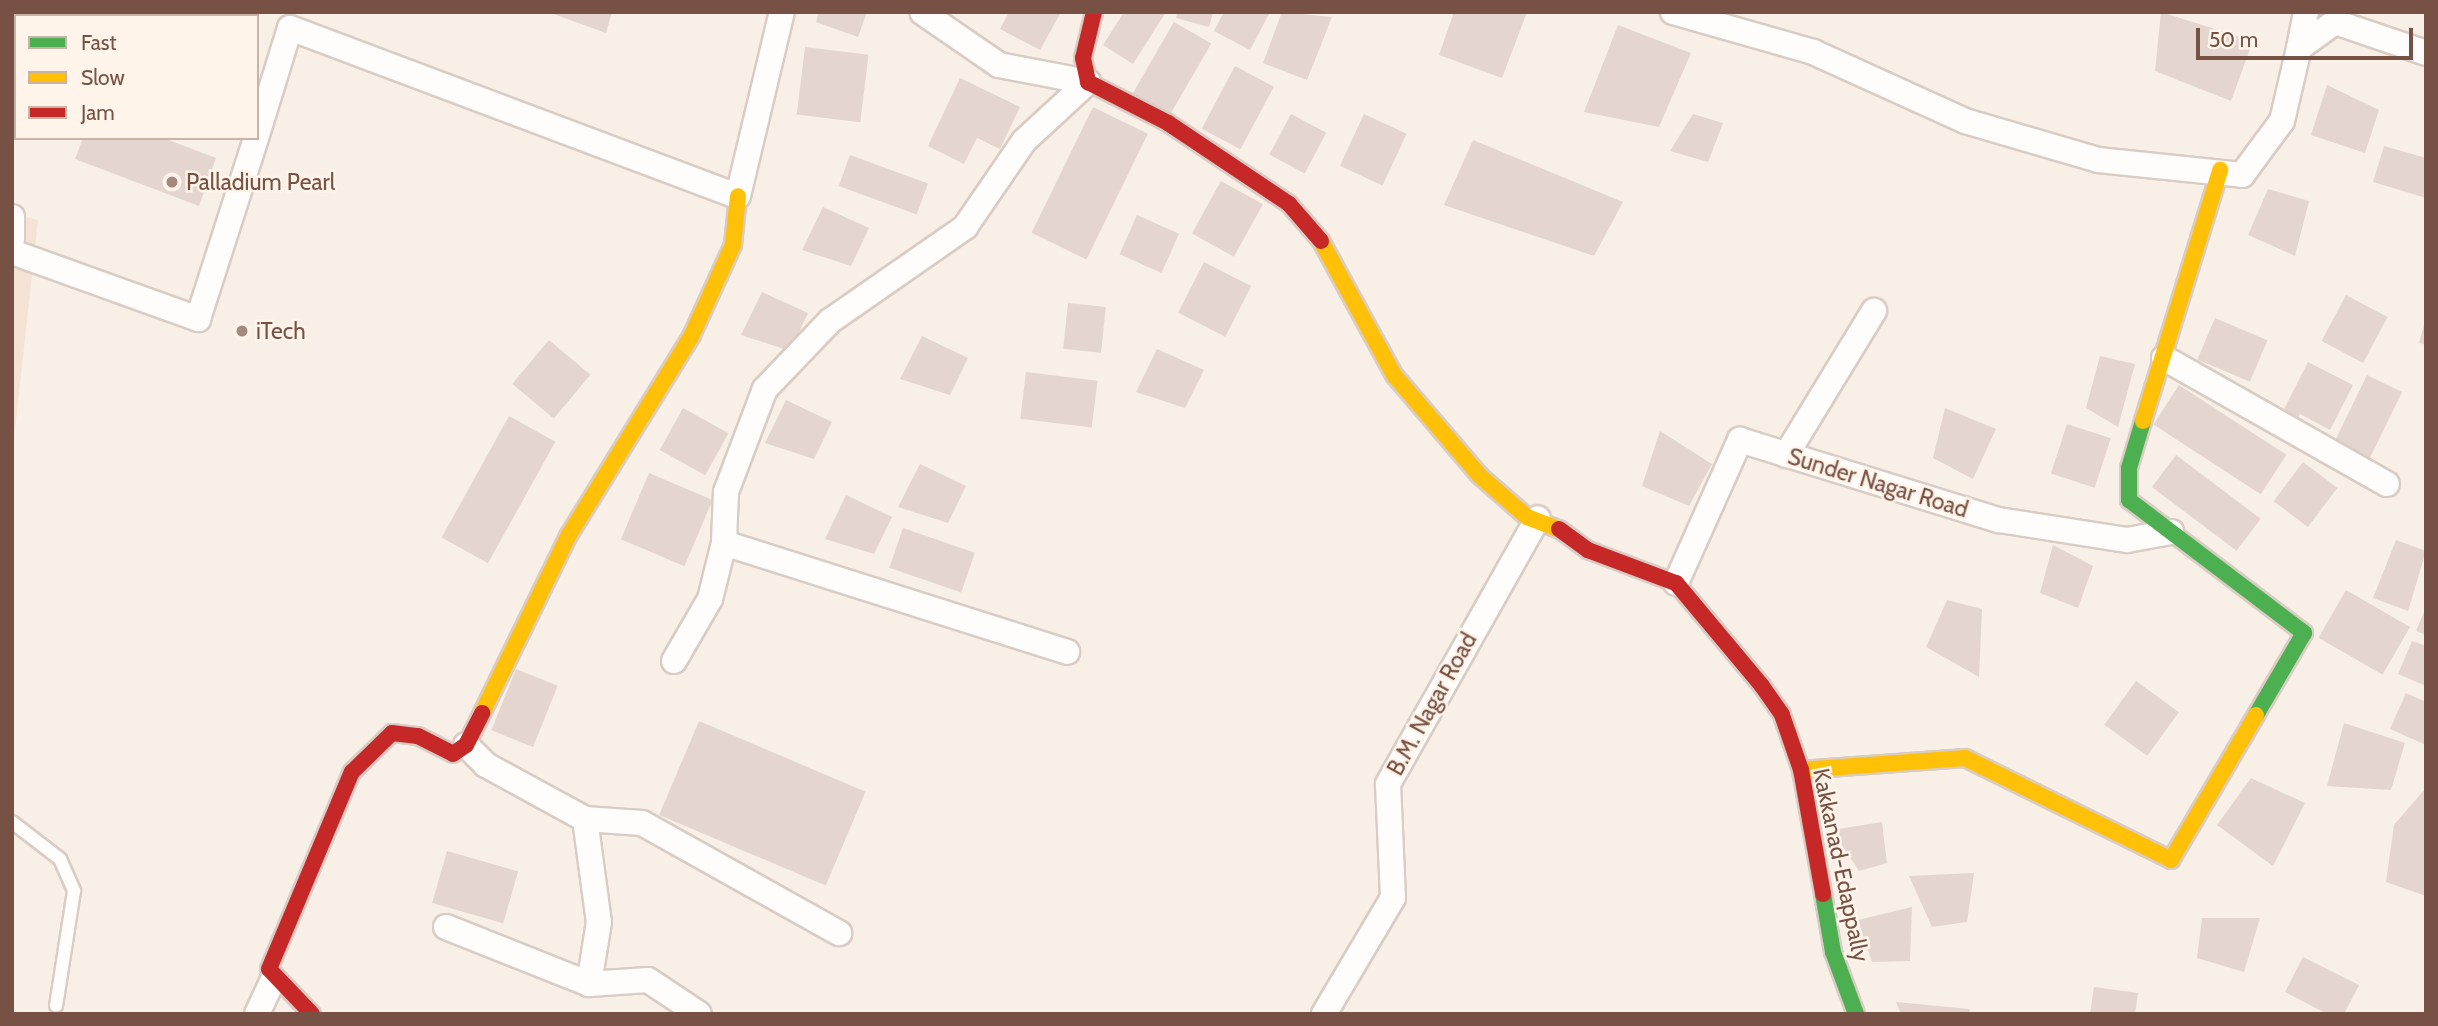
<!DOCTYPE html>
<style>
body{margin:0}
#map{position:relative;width:2438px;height:1026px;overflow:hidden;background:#f8efe7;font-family:Cabin,sans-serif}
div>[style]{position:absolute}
.residential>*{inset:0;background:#f4e2d5}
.building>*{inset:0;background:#e4d6cf;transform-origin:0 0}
.roads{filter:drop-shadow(2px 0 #d9ccc5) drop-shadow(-2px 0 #d9ccc5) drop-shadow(0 2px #d9ccc5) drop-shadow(0 -2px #d9ccc5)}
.lane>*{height:12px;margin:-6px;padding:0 6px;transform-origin:6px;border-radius:6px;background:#fefdfb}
.street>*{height:24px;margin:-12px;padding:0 12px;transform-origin:12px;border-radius:12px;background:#fefdfb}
.fast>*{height:16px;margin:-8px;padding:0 8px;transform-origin:8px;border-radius:8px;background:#4caf50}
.slow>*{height:16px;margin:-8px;padding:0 8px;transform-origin:8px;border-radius:8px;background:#ffc107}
.jam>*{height:16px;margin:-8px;padding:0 8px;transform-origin:8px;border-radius:8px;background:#c62828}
.dots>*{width:19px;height:19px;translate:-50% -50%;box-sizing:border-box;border:4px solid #fff4e9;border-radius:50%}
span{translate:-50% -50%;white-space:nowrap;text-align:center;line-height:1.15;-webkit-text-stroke:5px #fff4e9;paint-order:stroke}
.poi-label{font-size:23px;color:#785145}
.left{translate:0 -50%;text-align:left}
.street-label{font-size:23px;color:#785145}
.frame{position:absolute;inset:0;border:14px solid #785145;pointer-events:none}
.legend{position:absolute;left:14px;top:14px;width:245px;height:126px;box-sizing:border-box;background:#fff4e9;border:2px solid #c9b3a7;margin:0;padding:9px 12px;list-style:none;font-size:21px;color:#785145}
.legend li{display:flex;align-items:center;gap:14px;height:35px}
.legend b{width:35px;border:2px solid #c9b3a7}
.scale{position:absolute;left:2196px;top:28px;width:217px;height:32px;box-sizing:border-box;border:4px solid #785145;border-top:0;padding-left:9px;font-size:21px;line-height:24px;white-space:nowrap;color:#785145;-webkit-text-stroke:5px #fff4e9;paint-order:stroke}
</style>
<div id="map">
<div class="residential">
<div style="clip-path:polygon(12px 213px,38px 220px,14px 439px,12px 438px)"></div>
</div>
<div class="building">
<div style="clip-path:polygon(548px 12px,612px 12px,606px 33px)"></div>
<div style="clip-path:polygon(819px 12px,867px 12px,858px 37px,816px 22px)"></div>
<div style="clip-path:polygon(1009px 12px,1061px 12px,1040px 50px,1000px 29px)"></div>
<div style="clip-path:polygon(1124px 12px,1166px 12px,1133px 64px,1103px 45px)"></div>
<div style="clip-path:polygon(1177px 12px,1213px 12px,1209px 27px,1176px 18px)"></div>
<div style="clip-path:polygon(1224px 12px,1270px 12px,1250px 50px,1214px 31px)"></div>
<div style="clip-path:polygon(1282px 12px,1332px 17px,1307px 80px,1263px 63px)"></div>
<div style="clip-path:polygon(1454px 12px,1527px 12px,1502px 78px,1439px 55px)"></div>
<div style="clip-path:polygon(2161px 12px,2253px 41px,2231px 101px,2155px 71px)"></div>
<div style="left:1174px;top:22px;width:43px;height:85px;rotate:30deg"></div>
<div style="clip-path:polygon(1618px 25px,1691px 53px,1659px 127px,1584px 112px)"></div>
<div style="left:805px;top:47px;width:64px;height:68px;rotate:7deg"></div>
<div style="left:1235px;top:66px;width:44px;height:71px;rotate:28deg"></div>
<div style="clip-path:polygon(960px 78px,1020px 107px,1000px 149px,977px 138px,964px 164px,928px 146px)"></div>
<div style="clip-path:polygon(2327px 85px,2379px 110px,2365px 153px,2311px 135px)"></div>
<div style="left:1093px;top:107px;width:61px;height:140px;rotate:26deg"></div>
<div style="left:1291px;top:114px;width:40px;height:46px;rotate:28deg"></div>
<div style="left:1364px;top:114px;width:47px;height:57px;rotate:25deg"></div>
<div style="clip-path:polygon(1693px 114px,1723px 123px,1708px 162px,1670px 151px)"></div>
<div style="clip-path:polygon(83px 138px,163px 138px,216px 158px,199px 206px,75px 159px)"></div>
<div style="clip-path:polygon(1473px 140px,1623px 202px,1594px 256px,1444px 205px)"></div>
<div style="clip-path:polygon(2384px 146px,2426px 158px,2426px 198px,2373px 182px)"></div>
<div style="left:850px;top:155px;width:83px;height:33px;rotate:20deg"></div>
<div style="left:1221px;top:181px;width:48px;height:60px;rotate:29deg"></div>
<div style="clip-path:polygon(2268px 189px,2309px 201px,2295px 256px,2248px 235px)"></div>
<div style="clip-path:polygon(823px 207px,869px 228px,851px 266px,802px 250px)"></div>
<div style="left:1137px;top:215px;width:46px;height:43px;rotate:24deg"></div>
<div style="left:1204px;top:262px;width:53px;height:57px;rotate:27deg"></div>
<div style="clip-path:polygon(762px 292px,808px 313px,790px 351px,741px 335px)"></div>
<div style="left:2346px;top:295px;width:47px;height:52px;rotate:28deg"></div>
<div style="left:1068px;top:303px;width:38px;height:46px;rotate:6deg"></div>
<div style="left:2215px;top:318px;width:57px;height:45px;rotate:23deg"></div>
<div style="clip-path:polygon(2425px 321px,2426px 321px,2426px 345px,2419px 343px)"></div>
<div style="clip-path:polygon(922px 336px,968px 358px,950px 395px,900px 379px)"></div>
<div style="left:549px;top:340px;width:54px;height:57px;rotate:40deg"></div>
<div style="clip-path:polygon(1157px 349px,1204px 370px,1185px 408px,1136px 392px)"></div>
<div style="clip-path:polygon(2100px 356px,2135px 364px,2118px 427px,2086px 408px)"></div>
<div style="clip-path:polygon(2308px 362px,2353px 385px,2330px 430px,2300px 414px,2295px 424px,2280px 417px)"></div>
<div style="left:1026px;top:372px;width:72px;height:47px;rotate:7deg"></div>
<div style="left:2367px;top:375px;width:39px;height:75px;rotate:26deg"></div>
<div style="left:2179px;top:385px;width:128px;height:47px;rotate:33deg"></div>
<div style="clip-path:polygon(786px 400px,832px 422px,814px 459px,765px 443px)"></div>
<div style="left:683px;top:408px;width:52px;height:48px;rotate:29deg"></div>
<div style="clip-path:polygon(1945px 408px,1996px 429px,1973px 479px,1933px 458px)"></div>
<div style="left:509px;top:416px;width:53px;height:139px;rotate:29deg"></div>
<div style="left:2067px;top:424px;width:46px;height:52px;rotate:18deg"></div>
<div style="clip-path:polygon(1660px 431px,1712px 464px,1689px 506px,1642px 486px)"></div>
<div style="left:2176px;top:455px;width:106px;height:40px;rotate:37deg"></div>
<div style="left:2303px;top:462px;width:43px;height:49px;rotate:37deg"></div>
<div style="clip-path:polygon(920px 464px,966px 486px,948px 523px,898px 507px)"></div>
<div style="left:649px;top:473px;width:69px;height:72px;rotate:23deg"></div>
<div style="clip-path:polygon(846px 495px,892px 517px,874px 554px,825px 539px)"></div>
<div style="left:903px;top:528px;width:76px;height:42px;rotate:19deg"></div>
<div style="clip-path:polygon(2396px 540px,2426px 551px,2408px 611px,2373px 598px)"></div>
<div style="clip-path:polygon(2053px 545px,2093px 566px,2078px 608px,2040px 593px)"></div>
<div style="left:2346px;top:590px;width:74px;height:55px;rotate:30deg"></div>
<div style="clip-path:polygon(1947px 600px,1982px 609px,1979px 677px,1926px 647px)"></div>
<div style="clip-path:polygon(2426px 607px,2426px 635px,2416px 631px)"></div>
<div style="clip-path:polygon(2412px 641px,2426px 646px,2426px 686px,2398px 674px)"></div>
<div style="left:516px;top:669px;width:45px;height:66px;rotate:22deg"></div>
<div style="left:2136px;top:681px;width:53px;height:54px;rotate:36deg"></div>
<div style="clip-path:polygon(2406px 693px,2426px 702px,2426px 745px,2390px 729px)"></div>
<div style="left:699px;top:721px;width:181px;height:102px;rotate:23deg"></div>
<div style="clip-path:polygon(2344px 723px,2405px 743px,2391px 790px,2327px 786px)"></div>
<div style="clip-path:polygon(2251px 778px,2305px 803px,2273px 866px,2217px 825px)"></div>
<div style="clip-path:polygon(2424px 790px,2426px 791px,2426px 896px,2386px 882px,2394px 825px)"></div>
<div style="clip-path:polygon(1882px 822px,1887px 863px,1859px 871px,1832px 830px)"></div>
<div style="left:447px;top:851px;width:74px;height:54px;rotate:16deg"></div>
<div style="clip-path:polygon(1974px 873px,1967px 922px,1932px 927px,1909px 876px)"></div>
<div style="clip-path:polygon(1912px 907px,1910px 961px,1872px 962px,1858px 920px)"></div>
<div style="clip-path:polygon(2202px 918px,2260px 918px,2244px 972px,2197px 958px)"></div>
<div style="clip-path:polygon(2303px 957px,2359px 985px,2344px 1014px,2327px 1014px,2285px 992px)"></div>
<div style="clip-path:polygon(2094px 987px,2138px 993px,2135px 1014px,2090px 1014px)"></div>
<div style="clip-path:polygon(1896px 1002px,1970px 1009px,1969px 1014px,1901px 1014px)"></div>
</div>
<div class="roads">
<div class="lane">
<div style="left:12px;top:822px;width:61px;rotate:37.6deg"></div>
<div style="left:60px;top:859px;width:35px;rotate:66deg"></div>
<div style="left:74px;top:891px;width:116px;rotate:98.9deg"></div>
</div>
<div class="street">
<div style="left:1673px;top:12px;width:146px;rotate:15.9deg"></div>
<div style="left:1813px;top:52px;width:167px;rotate:24.4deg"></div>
<div style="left:1965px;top:121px;width:139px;rotate:16.3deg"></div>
<div style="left:2098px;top:160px;width:145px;rotate:5.9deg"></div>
<div style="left:2242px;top:175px;width:67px;rotate:-53.5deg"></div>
<div style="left:2282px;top:121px;width:75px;rotate:-76.9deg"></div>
<div style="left:2299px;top:48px;width:44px;rotate:-35.8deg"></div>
<div style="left:2335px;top:22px;width:96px;rotate:18.8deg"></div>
<div style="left:2299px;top:48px;width:37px;rotate:-79deg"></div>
<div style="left:257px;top:135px;width:112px;rotate:-72.9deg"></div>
<div style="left:290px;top:28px;width:478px;rotate:20.6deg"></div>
<div style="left:738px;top:196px;width:189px;rotate:-76.6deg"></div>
<div style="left:12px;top:217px;width:22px;rotate:90deg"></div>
<div style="left:12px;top:252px;width:198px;rotate:19.8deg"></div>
<div style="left:198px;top:319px;width:190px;rotate:-72.2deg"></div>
<div style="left:2164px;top:358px;width:256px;rotate:29.5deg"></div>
<div style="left:1786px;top:455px;width:169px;rotate:-58.6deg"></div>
<div style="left:724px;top:543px;width:360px;rotate:17.6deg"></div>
<div style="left:1676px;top:583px;width:157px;rotate:-65.9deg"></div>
<div style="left:1740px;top:440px;width:271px;rotate:17.2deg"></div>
<div style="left:1999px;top:520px;width:130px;rotate:8.9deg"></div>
<div style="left:2127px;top:540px;width:45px;rotate:-10.3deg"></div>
<div style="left:674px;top:661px;width:72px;rotate:-59.9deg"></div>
<div style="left:710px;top:599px;width:58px;rotate:-76deg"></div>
<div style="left:724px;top:543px;width:51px;rotate:-87.8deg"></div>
<div style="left:726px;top:492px;width:110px;rotate:-69.3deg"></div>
<div style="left:765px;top:389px;width:94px;rotate:-46.3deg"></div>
<div style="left:830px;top:321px;width:165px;rotate:-34.8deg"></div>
<div style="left:965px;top:227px;width:104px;rotate:-55.5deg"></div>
<div style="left:1024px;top:141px;width:87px;rotate:-42.7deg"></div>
<div style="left:1088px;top:82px;width:91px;rotate:-169.2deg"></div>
<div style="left:999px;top:65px;width:93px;rotate:-145.5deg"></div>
<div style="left:466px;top:745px;width:28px;rotate:45deg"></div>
<div style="left:486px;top:765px;width:113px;rotate:28.6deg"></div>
<div style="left:585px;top:819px;width:104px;rotate:82.3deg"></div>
<div style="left:599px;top:922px;width:63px;rotate:99.2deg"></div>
<div style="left:585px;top:819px;width:57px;rotate:4deg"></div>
<div style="left:642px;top:823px;width:226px;rotate:29.2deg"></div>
<div style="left:446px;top:927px;width:154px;rotate:21.7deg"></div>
<div style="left:589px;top:984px;width:59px;rotate:-3.9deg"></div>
<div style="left:648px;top:980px;width:61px;rotate:33.7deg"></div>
<div style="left:257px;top:1014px;width:38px;rotate:-65deg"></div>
<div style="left:1324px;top:1014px;width:135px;rotate:-59.3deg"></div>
<div style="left:1393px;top:898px;width:114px;rotate:-92.5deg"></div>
<div style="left:1388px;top:784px;width:305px;rotate:-60.6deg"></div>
</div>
<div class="fast">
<div style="left:2143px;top:421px;width:49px;rotate:106.6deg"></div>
<div style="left:2129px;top:468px;width:32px;rotate:90deg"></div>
<div style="left:2129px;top:500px;width:220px;rotate:37.2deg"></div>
<div style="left:2304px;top:633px;width:95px;rotate:120.3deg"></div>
<div style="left:1823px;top:894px;width:59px;rotate:80.2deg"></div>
<div style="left:1833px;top:952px;width:66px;rotate:69.6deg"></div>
</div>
<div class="slow">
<div style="left:1321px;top:241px;width:153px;rotate:61.4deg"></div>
<div style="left:1394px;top:375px;width:133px;rotate:49.6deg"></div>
<div style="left:1480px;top:476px;width:62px;rotate:41.1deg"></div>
<div style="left:1527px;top:517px;width:34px;rotate:21deg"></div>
<div style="left:2143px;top:421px;width:263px;rotate:-72.9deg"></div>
<div style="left:482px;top:713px;width:198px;rotate:-64deg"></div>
<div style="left:569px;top:535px;width:233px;rotate:-58.4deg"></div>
<div style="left:691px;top:337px;width:101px;rotate:-65.5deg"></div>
<div style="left:733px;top:245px;width:49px;rotate:-84.2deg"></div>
<div style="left:1801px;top:770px;width:164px;rotate:-4.2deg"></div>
<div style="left:1965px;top:758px;width:230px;rotate:26.3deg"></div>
<div style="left:2171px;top:860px;width:168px;rotate:-59.6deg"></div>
</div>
<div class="jam">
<div style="left:1094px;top:12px;width:47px;rotate:103.4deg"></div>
<div style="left:1083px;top:58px;width:25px;rotate:78deg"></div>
<div style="left:1088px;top:82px;width:90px;rotate:27.1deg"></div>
<div style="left:1168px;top:123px;width:146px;rotate:33.8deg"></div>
<div style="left:1289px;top:204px;width:49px;rotate:49.1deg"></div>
<div style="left:1559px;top:529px;width:36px;rotate:36deg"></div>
<div style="left:1588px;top:550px;width:94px;rotate:20.6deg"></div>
<div style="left:1676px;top:583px;width:134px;rotate:50.1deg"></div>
<div style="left:1762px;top:686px;width:35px;rotate:55deg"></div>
<div style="left:1782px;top:715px;width:58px;rotate:70.9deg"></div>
<div style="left:1801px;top:770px;width:126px;rotate:79.9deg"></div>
<div style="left:312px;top:1014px;width:62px;rotate:-133.7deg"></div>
<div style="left:269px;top:969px;width:214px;rotate:-67.2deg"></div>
<div style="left:352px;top:772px;width:56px;rotate:-44.3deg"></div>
<div style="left:392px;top:733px;width:26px;rotate:7deg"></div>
<div style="left:418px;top:736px;width:39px;rotate:27deg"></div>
<div style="left:453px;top:754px;width:16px;rotate:-35deg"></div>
<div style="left:466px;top:745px;width:36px;rotate:-63deg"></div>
</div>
</div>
<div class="dots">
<div style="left:172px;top:182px;background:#a5887e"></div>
<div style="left:242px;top:331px;background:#a5887e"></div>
</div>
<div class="poi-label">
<span class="left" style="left:186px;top:182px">Palladium Pearl</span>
<span class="left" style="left:256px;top:331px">iTech</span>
</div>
<div class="street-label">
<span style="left:1878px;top:483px;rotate:17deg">Sunder Nagar Road</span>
<span style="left:1432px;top:704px;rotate:-61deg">B.M. Nagar Road</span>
<span style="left:1841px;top:865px;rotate:78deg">Kakkanad-Edappally</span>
</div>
<div class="frame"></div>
<ul class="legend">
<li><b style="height:9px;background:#4caf50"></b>Fast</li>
<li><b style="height:9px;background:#ffc107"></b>Slow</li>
<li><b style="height:9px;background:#c62828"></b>Jam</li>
</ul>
<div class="scale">50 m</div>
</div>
